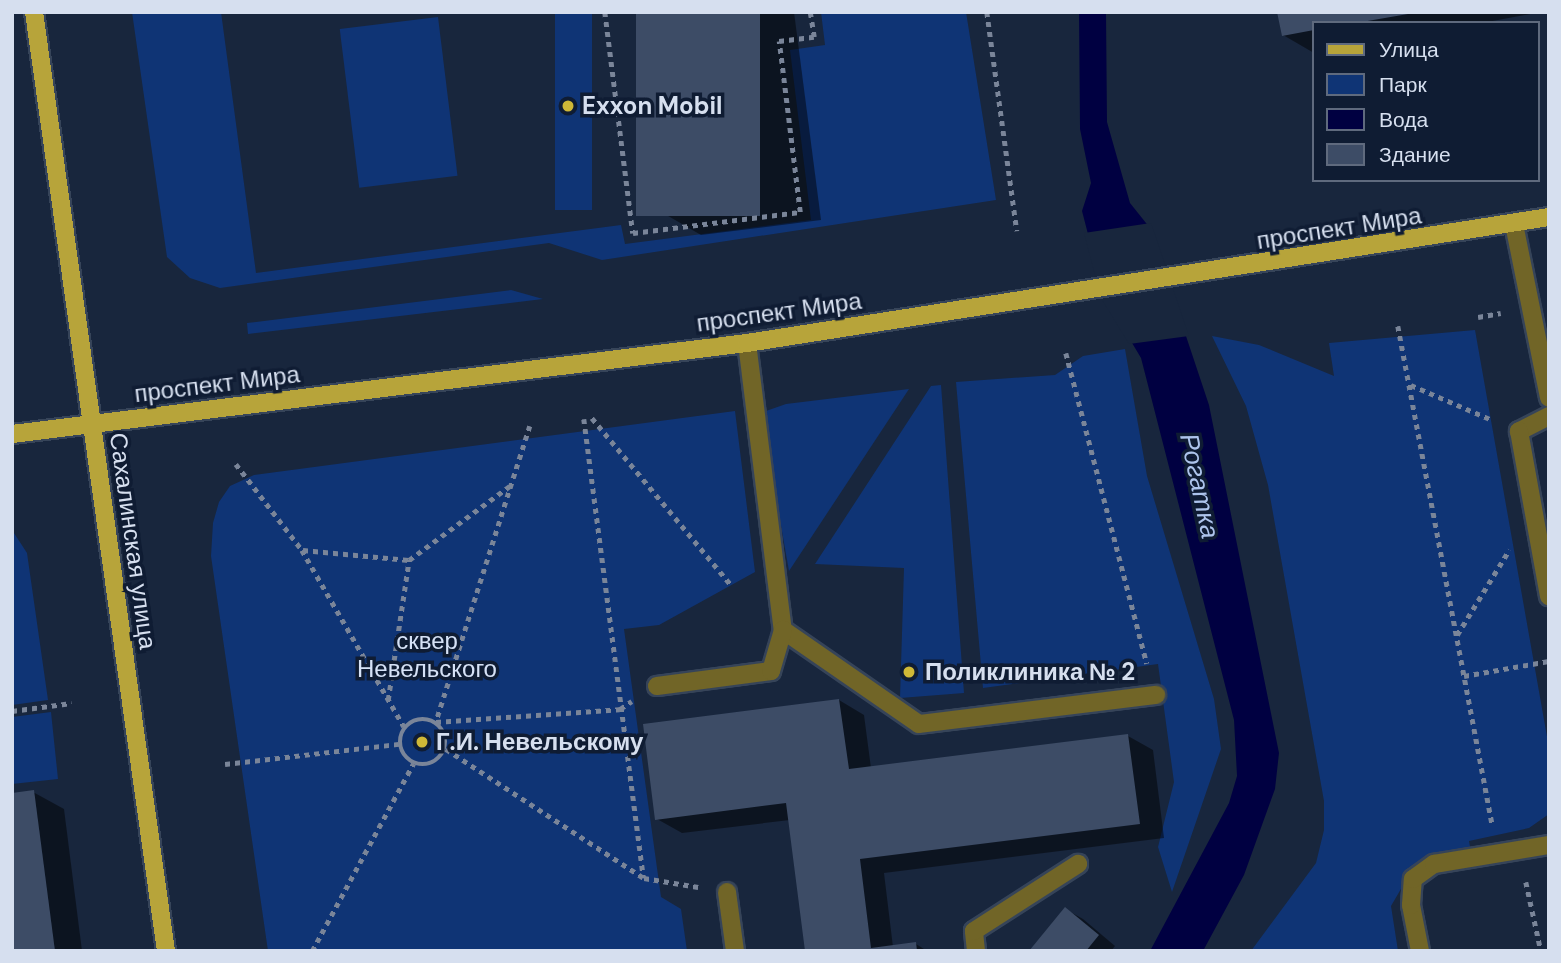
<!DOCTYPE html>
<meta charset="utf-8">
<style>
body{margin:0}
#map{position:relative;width:1561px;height:963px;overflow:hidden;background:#18263d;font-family:"DM Sans",sans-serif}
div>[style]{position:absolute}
.green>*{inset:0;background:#0f3475;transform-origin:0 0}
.water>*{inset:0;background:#000041}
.pier>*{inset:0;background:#18263d}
.shadow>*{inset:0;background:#0007}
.building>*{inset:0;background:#3d4c66;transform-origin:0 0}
.path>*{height:4.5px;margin-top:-2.25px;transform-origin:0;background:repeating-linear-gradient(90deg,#7a8599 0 5px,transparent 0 10px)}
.path>.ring{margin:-2.25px;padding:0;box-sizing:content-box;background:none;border:4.5px solid #7a8599;border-radius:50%}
.roads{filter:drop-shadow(2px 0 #364459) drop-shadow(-2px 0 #364459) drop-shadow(0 2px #364459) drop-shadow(0 -2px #364459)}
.minor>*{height:18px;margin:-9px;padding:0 9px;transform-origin:9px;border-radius:9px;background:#716527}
.major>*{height:18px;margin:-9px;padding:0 9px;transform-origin:9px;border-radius:9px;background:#b7a43a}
.dots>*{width:19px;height:19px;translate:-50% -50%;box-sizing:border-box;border:4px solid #0f1c33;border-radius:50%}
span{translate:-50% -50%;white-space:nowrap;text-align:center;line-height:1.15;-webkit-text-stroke:7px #0f1c33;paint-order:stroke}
.poi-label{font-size:24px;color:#d6dfef;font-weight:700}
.left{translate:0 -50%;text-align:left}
.street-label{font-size:24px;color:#d6dfef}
.park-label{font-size:24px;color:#d6e2f7}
.water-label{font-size:26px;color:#adc4ec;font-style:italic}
.frame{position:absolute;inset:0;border:14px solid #d6dfef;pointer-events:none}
.legend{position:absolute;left:1312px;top:21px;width:228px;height:161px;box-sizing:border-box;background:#0f1c33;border:2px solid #5f6a7e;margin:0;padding:9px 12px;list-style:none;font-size:21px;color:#d6dfef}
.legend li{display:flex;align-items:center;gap:14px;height:35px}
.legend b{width:35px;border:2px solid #5f6a7e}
</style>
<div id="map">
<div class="green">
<div style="clip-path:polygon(132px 12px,221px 12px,256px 273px,621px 225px,625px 244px,811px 220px,790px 50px,825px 45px,821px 12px,966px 12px,996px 200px,602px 260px,549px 243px,220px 288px,190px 278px,167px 257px)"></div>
<div style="left:555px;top:12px;width:37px;height:198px"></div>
<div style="left:438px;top:17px;width:160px;height:99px;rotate:83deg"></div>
<div style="clip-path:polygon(511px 290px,543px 299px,248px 334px,247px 323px)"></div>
<div style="clip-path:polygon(1475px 330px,1549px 748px,1549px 814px,1529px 828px,1469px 841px,1473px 863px,1405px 882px,1391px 906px,1398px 951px,1251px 951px,1316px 863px,1324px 830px,1324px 801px,1268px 485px,1246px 406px,1212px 336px,1259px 345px,1334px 376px,1329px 343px)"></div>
<div style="clip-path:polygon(1125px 349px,1147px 476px,1214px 699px,1221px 749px,1172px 892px,1158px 847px,1174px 782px,1158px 664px,983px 688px,956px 382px,1055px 375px,1083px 356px)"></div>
<div style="clip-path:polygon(941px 385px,964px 693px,900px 698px,904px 568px,815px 564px,931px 386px)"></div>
<div style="clip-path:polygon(909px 389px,789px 571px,765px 435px,766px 411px,786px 404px)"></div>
<div style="clip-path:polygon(735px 411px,755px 572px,659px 625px,624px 629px,661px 897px,681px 909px,687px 951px,268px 951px,211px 556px,213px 523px,219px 502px,230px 486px,254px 475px)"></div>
<div style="clip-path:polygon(12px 530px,27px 553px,48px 700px,12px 705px)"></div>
<div style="clip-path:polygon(51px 712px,58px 779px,12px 784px,12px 717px)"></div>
</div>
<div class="water">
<div style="clip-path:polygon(1079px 12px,1106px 12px,1107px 122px,1130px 203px,1150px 228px,1209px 405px,1279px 753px,1275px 789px,1244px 875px,1203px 951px,1150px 951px,1229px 803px,1237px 776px,1234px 720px,1141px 358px,1104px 296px,1082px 211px,1091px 183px,1080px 129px)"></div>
</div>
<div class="pier">
<div style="clip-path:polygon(1151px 223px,1189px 336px,1129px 344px,1101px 298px,1084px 233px)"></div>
</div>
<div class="shadow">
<div style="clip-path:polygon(637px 12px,794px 12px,821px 220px,701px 235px,663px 213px)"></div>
<div style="clip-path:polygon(1279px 12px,1541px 12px,1482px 23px,1314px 23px,1314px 53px,1283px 35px)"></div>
<div style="clip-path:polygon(839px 700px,864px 715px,871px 768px,1128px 736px,1153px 750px,1164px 838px,884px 873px,893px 947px,916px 944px,927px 951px,807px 951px,790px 820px,682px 833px,657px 819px)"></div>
<div style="clip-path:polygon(33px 792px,64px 809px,82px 951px,12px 951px)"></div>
<div style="clip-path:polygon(1065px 909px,1083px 919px,1115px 946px,1111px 951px,1031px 951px)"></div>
</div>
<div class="building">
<div style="left:636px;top:12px;width:124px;height:204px"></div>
<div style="clip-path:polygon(1277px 12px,1407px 12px,1408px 14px,1356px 23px,1314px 23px,1314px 30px,1282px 36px)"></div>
<div style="clip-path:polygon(839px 699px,849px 769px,1128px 734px,1140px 824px,860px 859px,871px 948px,916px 942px,917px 951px,805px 951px,786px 803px,655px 820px,643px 724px)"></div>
<div style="clip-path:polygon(34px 790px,55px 951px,12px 951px,12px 793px)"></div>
<div style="clip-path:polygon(1065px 907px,1099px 935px,1086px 951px,1029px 951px)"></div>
</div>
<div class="path">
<div style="left:605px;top:12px;width:223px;rotate:82.8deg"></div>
<div style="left:633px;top:233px;width:168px;rotate:-7.2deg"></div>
<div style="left:800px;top:212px;width:172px;rotate:-97deg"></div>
<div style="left:779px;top:41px;width:35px;rotate:-7deg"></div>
<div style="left:814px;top:37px;width:25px;rotate:-99deg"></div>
<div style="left:987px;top:12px;width:221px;rotate:82.2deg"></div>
<div style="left:1478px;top:317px;width:23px;rotate:-10deg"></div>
<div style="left:1398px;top:326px;width:506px;rotate:79.29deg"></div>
<div style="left:1066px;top:353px;width:321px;rotate:75.4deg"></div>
<div style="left:1411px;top:385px;width:86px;rotate:23.3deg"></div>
<div style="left:592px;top:418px;width:217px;rotate:50.2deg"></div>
<div style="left:584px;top:419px;width:463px;rotate:82.6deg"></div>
<div style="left:644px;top:878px;width:55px;rotate:9.5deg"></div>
<div style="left:530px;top:426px;width:311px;rotate:107.6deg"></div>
<div style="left:436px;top:722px;width:184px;rotate:-4deg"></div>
<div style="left:620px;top:709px;width:14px;rotate:-34deg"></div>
<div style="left:236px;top:464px;width:108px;rotate:52.5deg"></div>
<div style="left:302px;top:550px;width:204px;rotate:60deg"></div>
<div style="left:303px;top:550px;width:106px;rotate:5.4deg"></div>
<div style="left:409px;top:560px;width:127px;rotate:-36.3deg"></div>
<div style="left:1457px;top:635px;width:100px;rotate:-58.5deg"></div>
<div style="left:1464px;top:676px;width:86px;rotate:-10deg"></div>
<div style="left:388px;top:700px;width:142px;rotate:-81.5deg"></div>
<div style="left:12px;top:711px;width:60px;rotate:-7.7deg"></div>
<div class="ring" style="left:400px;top:719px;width:41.5px;height:41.5px"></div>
<div style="left:446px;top:749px;width:236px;rotate:33.1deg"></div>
<div style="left:225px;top:764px;width:175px;rotate:-6.6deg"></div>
<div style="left:1526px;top:882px;width:71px;rotate:77.7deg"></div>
<div style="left:312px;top:951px;width:213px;rotate:-61.6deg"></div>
</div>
<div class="roads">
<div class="minor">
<div style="left:1514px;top:224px;width:177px;rotate:78.6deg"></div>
<div style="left:747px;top:343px;width:289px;rotate:82.9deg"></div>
<div style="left:783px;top:630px;width:165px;rotate:34.7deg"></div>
<div style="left:919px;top:724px;width:239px;rotate:-7deg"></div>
<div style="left:1549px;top:416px;width:34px;rotate:153deg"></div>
<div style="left:1519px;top:431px;width:168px;rotate:79.7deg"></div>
<div style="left:657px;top:686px;width:115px;rotate:-7.5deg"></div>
<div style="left:771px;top:671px;width:43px;rotate:-73.7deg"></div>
<div style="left:727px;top:892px;width:60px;rotate:82.3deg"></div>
<div style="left:976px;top:951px;width:20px;rotate:-96deg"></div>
<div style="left:974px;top:931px;width:124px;rotate:-32.8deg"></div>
<div style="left:1420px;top:951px;width:47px;rotate:-101.1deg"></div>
<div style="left:1411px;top:905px;width:26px;rotate:-86deg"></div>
<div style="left:1413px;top:879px;width:26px;rotate:-36deg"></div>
<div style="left:1434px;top:864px;width:117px;rotate:-9.4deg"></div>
</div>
<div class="major">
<div style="left:34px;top:12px;width:948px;rotate:82deg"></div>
<div style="left:12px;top:434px;width:741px;rotate:-7.06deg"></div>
<div style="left:747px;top:343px;width:812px;rotate:-8.93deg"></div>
</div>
</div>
<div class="dots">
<div style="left:568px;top:106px;background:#cfb837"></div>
<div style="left:909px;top:672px;background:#cfb837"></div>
<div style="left:422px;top:742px;background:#cfb837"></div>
</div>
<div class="poi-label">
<span class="left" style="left:582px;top:106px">Exxon Mobil</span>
<span class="left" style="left:925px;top:672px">Поликлиника № 2</span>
<span class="left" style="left:436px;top:742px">Г.И. Невельскому</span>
</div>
<div class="street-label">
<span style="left:1339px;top:228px;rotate:-9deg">проспект Мира</span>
<span style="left:779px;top:312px;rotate:-8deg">проспект Мира</span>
<span style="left:217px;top:384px;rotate:-7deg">проспект Мира</span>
<span style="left:133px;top:541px;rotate:82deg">Сахалинская улица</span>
</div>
<div class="park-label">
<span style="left:427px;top:655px">сквер<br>Невельского</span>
</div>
<div class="water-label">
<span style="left:1199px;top:486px;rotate:78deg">Рогатка</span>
</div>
<div class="frame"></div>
<ul class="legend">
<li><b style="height:9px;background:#b7a43a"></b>Улица</li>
<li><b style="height:19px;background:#0f3475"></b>Парк</li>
<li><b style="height:19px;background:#000041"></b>Вода</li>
<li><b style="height:19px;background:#3d4c66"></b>Здание</li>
</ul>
</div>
